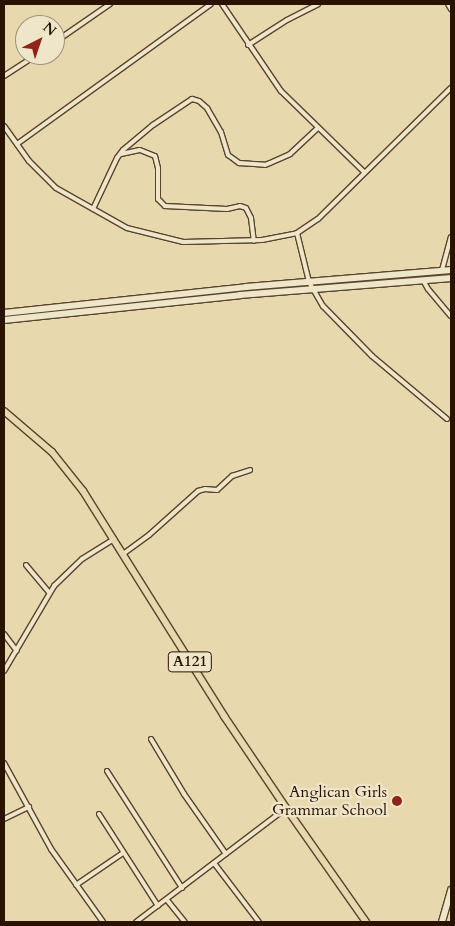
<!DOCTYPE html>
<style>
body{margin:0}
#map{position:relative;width:455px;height:926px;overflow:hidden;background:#e7d8ae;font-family:Cardo,serif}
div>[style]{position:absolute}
.roads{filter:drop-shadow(1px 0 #59442c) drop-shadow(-1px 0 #59442c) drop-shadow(0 1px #59442c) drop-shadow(0 -1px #59442c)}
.street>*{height:4px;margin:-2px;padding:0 2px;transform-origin:2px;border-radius:2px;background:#efe6ca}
.secondary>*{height:5.5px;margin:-2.75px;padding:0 2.75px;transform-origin:2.75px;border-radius:2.75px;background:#efe6ca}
.primary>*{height:6px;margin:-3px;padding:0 3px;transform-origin:3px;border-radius:3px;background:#e7d8ae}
.dots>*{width:14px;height:14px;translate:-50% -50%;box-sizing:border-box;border:2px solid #efe6ca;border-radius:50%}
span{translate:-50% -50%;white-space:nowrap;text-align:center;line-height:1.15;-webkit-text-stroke:4.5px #efe6ca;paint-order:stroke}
.shield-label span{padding:1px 4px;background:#efe6ca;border:1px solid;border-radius:4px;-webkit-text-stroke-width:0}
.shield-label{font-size:15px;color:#2a1200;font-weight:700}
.poi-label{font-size:16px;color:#2a1200}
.right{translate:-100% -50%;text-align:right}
.frame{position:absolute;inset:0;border:5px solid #2a1200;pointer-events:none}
.north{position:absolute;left:15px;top:15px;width:50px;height:50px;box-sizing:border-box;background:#efe6ca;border:1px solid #a09179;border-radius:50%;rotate:41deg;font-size:14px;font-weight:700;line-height:20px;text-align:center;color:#2a1200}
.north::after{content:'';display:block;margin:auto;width:18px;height:22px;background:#8f2418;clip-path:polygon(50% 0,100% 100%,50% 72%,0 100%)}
</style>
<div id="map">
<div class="roads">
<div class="street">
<div style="left:222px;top:4px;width:105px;rotate:55.9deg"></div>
<div style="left:281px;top:91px;width:116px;rotate:44.3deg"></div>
<div style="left:448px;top:4px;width:6px;rotate:59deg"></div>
<div style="left:55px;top:42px;width:67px;rotate:-34.6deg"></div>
<div style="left:248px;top:45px;width:46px;rotate:-32.7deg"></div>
<div style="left:287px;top:20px;width:35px;rotate:-27deg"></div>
<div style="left:4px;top:76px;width:38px;rotate:-33deg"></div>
<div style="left:4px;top:126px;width:43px;rotate:54.5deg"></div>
<div style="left:29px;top:161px;width:38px;rotate:45deg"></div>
<div style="left:56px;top:188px;width:81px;rotate:29.4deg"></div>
<div style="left:127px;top:228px;width:58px;rotate:14deg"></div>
<div style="left:183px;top:242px;width:79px;rotate:-1.5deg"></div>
<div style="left:262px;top:240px;width:36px;rotate:-11deg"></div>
<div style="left:297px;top:233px;width:25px;rotate:-34deg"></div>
<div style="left:318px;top:219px;width:187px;rotate:-44.6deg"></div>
<div style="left:17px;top:144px;width:239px;rotate:-35.8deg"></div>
<div style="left:121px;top:154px;width:19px;rotate:-12deg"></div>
<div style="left:140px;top:150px;width:16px;rotate:22deg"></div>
<div style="left:155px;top:156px;width:12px;rotate:76deg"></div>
<div style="left:158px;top:168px;width:31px;rotate:90deg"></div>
<div style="left:158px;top:199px;width:10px;rotate:45deg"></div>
<div style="left:165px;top:206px;width:62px;rotate:2.8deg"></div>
<div style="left:227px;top:209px;width:13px;rotate:-13deg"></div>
<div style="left:240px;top:206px;width:6px;rotate:18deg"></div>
<div style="left:246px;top:208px;width:11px;rotate:63deg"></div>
<div style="left:251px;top:218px;width:23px;rotate:83deg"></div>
<div style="left:93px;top:209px;width:56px;rotate:-64.8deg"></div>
<div style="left:117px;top:158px;width:10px;rotate:-53deg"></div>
<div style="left:123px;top:150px;width:39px;rotate:-40deg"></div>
<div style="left:153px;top:125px;width:47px;rotate:-33.7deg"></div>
<div style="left:192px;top:99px;width:7px;rotate:16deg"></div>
<div style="left:199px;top:101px;width:11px;rotate:41deg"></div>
<div style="left:207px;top:108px;width:28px;rotate:60deg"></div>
<div style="left:221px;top:132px;width:24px;rotate:73deg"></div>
<div style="left:228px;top:155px;width:14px;rotate:36deg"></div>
<div style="left:239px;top:163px;width:26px;rotate:4deg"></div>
<div style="left:265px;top:165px;width:5px;rotate:-22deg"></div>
<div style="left:270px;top:163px;width:22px;rotate:-24deg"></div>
<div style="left:290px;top:154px;width:38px;rotate:-43deg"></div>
<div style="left:297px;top:233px;width:50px;rotate:76.2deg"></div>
<div style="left:309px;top:282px;width:28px;rotate:60deg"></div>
<div style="left:323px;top:306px;width:70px;rotate:45.6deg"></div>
<div style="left:372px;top:356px;width:98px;rotate:40deg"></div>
<div style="left:442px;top:270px;width:34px;rotate:-75deg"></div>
<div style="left:423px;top:280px;width:10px;rotate:61deg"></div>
<div style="left:428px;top:289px;width:35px;rotate:50deg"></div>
<div style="left:123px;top:554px;width:32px;rotate:-36deg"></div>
<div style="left:149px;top:535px;width:66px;rotate:-41.9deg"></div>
<div style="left:198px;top:491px;width:7px;rotate:-16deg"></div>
<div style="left:205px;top:489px;width:12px;rotate:5deg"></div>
<div style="left:217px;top:490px;width:21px;rotate:-43deg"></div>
<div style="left:232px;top:476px;width:19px;rotate:-18deg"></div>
<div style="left:26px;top:565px;width:35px;rotate:50deg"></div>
<div style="left:4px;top:634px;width:21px;rotate:53deg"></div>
<div style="left:4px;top:671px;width:99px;rotate:-59.5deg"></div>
<div style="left:54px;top:586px;width:39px;rotate:-44deg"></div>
<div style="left:82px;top:559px;width:38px;rotate:-32deg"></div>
<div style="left:151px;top:739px;width:64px;rotate:59deg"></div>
<div style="left:184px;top:794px;width:73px;rotate:55deg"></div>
<div style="left:4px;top:763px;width:98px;rotate:61.3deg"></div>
<div style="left:51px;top:849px;width:90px;rotate:54.5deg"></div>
<div style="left:107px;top:771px;width:139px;rotate:57.3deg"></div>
<div style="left:99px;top:814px;width:109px;rotate:57.3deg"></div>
<div style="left:4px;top:819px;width:28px;rotate:-26deg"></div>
<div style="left:214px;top:863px;width:74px;rotate:52.7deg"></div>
<div style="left:76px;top:885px;width:57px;rotate:-34.2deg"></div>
<div style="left:167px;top:900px;width:28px;rotate:51deg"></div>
<div style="left:136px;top:922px;width:188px;rotate:-37.2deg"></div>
</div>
<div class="secondary">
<div style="left:4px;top:313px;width:243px;rotate:-6.1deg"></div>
<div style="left:246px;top:287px;width:206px;rotate:-4.7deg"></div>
<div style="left:4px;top:320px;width:237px;rotate:-6deg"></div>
<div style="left:240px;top:295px;width:212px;rotate:-4.6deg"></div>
<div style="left:442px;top:922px;width:33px;rotate:-74deg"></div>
</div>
<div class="primary">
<div style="left:4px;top:411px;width:63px;rotate:40.5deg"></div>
<div style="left:52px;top:452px;width:50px;rotate:51.5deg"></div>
<div style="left:83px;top:491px;width:266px;rotate:57.9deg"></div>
<div style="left:224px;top:716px;width:111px;rotate:56deg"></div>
<div style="left:286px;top:808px;width:139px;rotate:54.9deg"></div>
</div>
</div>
<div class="dots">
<div style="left:397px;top:801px;background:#8f2418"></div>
</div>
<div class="shield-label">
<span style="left:190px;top:662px">A121</span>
</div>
<div class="poi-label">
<span class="right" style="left:387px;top:801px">Anglican Girls<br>Grammar School</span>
</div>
<div class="frame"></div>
<div class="north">N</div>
</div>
